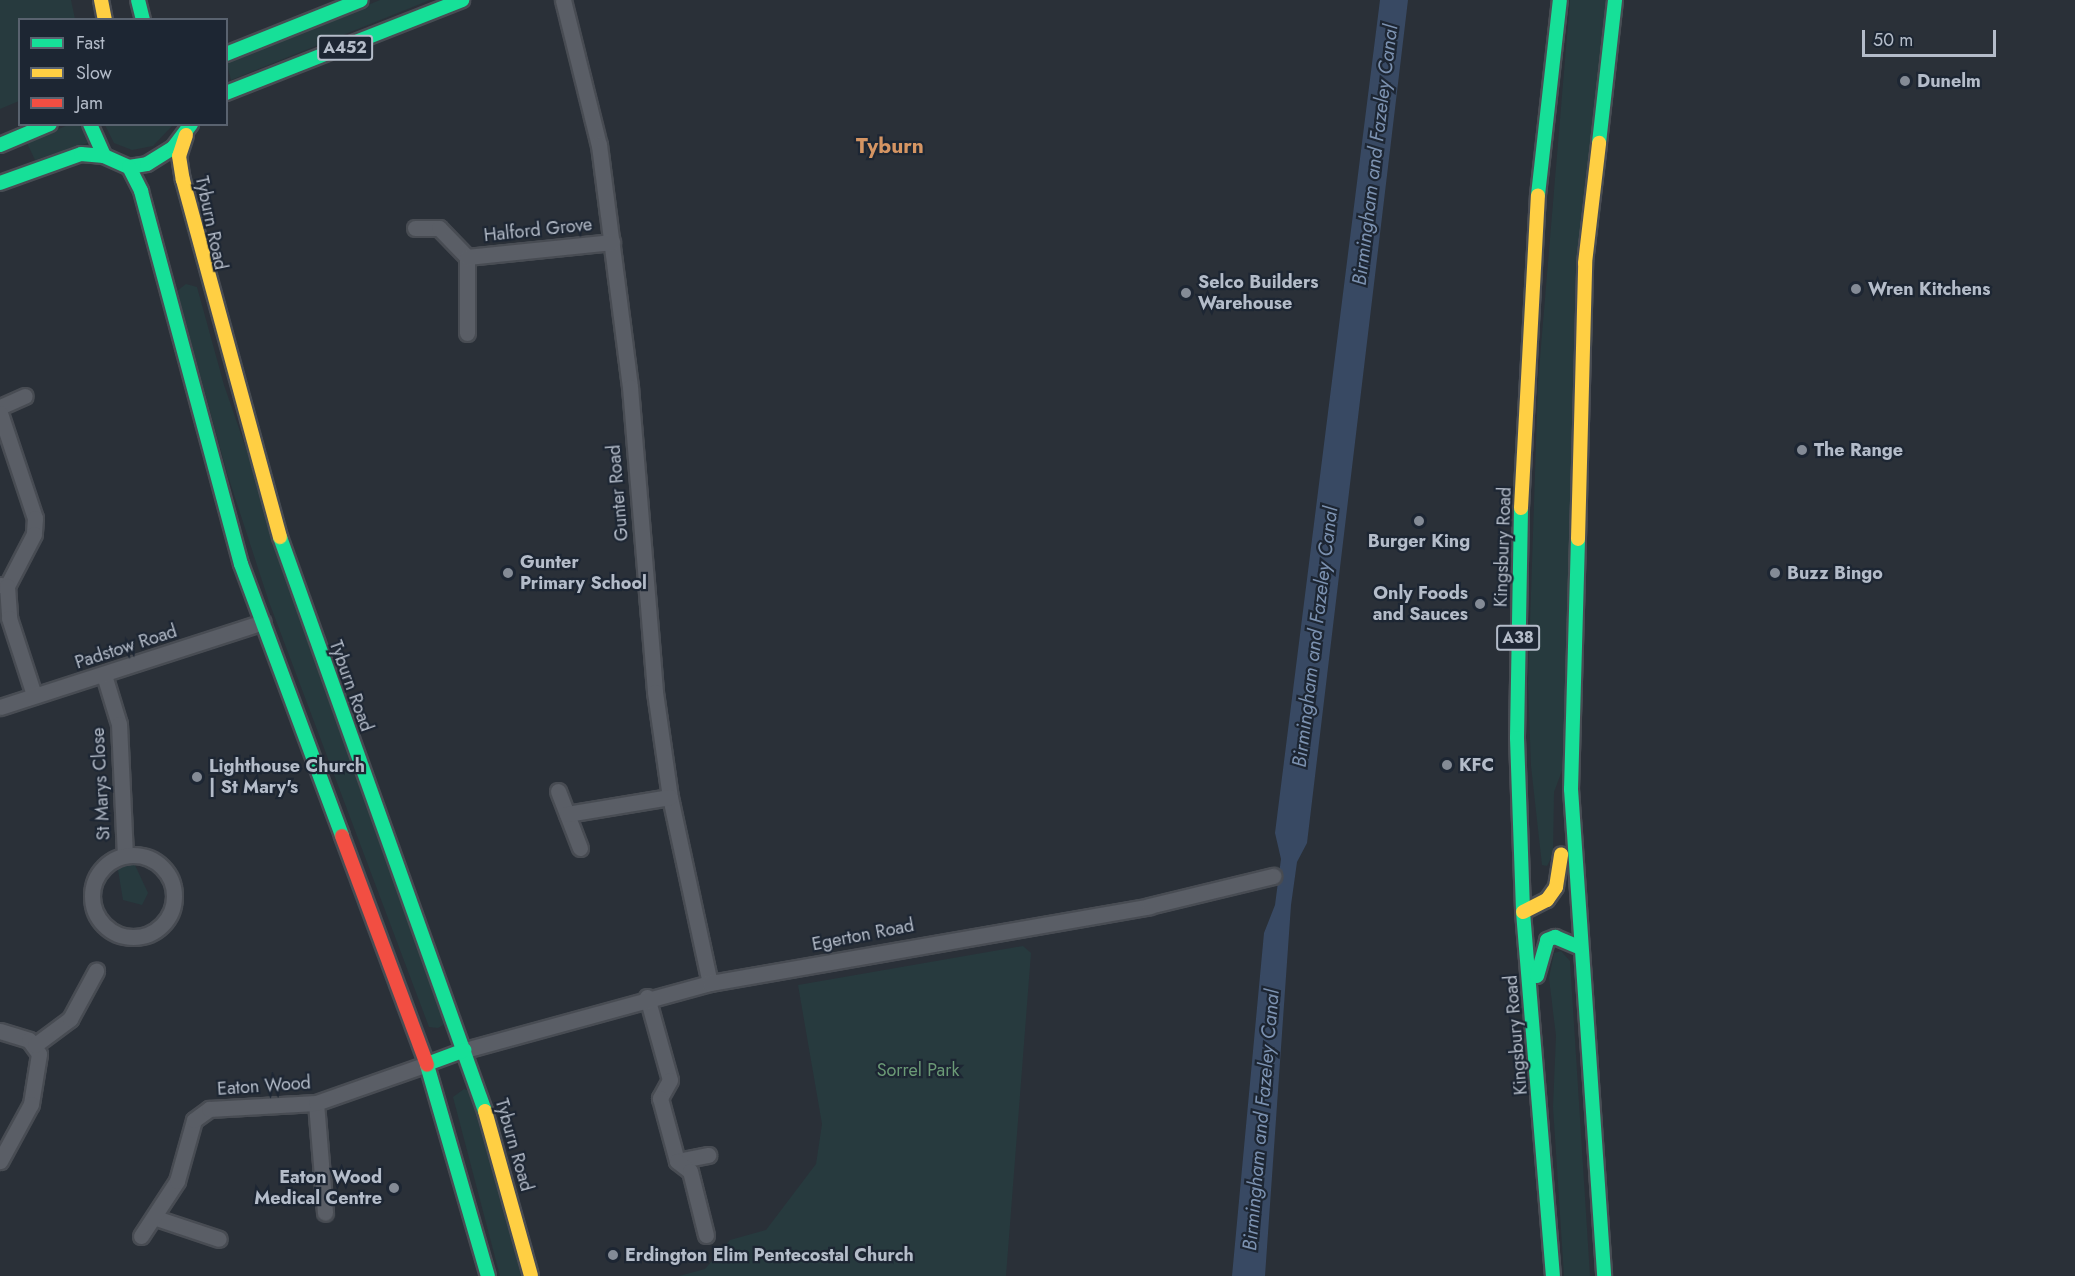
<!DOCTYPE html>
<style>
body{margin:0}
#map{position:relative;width:2075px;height:1276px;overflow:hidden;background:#2a3038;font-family:Jost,sans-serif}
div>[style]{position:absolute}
.green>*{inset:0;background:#273a3e}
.water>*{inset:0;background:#384963}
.roads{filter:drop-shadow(2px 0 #484c53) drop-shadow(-2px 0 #484c53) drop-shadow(0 2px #484c53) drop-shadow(0 -2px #484c53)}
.street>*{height:15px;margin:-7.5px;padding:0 7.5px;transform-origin:7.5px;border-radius:7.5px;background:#5a5e66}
.street>.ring{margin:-7.5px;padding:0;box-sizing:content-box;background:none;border:15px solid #5a5e66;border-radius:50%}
.fast>*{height:14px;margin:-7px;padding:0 7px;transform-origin:7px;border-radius:7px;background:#16e098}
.slow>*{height:14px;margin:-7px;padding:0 7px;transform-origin:7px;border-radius:7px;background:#ffcf43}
.jam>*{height:14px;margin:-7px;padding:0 7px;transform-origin:7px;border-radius:7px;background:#f24e42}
.dots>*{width:16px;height:16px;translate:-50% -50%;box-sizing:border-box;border:3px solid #1d2633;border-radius:50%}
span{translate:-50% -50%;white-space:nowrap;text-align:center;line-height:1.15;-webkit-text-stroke:4.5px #1d2633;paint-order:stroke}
.shield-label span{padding:2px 4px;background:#1d2633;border:2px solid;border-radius:4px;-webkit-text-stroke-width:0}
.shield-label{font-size:16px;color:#b4bcc9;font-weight:700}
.poi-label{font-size:18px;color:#b4bcc9;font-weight:700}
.left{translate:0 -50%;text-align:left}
.right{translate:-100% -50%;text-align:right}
.street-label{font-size:18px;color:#b4bcc9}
.park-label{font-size:18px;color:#6b9a76}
.water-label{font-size:20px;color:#7c92b1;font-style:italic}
.quarter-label{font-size:21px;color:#d59563;font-weight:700}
.legend{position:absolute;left:18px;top:18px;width:210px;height:108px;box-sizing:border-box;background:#1d2633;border:2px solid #59626f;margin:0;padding:8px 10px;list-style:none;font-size:18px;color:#b4bcc9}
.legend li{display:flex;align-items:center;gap:12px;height:30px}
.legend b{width:30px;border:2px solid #59626f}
.scale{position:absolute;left:1862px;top:30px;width:134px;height:27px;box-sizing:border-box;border:3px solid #b4bcc9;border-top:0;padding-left:8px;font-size:18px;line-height:21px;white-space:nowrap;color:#b4bcc9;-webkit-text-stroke:4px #1d2633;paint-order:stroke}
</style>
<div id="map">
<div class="green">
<div style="clip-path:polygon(0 0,71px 0,75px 19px,20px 20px,19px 101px,0 109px)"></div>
<div style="clip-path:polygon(380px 0,430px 0,231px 80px,227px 63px)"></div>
<div style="clip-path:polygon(1570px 0,1606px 0,1563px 768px,1554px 792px,1553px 854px,1547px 866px,1542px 865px,1531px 766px,1528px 684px,1538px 382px)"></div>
<div style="clip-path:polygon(70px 124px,80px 125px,88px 143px,35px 160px,27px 143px)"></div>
<div style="clip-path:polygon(105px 125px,173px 125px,153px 146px,132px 150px,114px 143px)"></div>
<div style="clip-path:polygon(186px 284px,197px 287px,224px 385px,445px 1024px,438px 1028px,429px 1027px,269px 602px,227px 473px,177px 291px)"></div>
<div style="clip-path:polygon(123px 865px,135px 865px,148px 893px,142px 905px,123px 900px,118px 870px)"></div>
<div style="clip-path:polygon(1023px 946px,1031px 953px,1006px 1276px,679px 1276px,705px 1269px,730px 1240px,766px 1230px,816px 1164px,822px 1124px,798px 985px)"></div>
<div style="clip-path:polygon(1561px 951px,1570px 961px,1590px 1276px,1564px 1276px,1553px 1107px,1556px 1036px,1549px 978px,1554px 953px)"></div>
<div style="clip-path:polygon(464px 1089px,473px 1092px,523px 1276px,500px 1276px,453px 1097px)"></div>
</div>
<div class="water">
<div style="clip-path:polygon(1380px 0,1408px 0,1307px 843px,1297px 862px,1291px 905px,1265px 1276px,1232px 1276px,1264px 933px,1275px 905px,1281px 859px,1275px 833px)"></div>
</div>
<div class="roads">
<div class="street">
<div style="left:563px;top:0;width:149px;rotate:76.1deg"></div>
<div style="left:599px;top:145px;width:244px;rotate:82.7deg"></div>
<div style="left:630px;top:387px;width:306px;rotate:85.3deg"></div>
<div style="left:655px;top:692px;width:106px;rotate:81.9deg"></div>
<div style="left:670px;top:797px;width:190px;rotate:77.9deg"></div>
<div style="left:415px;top:228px;width:24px"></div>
<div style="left:439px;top:228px;width:40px;rotate:46deg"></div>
<div style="left:467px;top:333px;width:76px;rotate:-90deg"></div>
<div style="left:467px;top:257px;width:146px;rotate:-5.9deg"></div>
<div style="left:0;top:407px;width:27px;rotate:-24deg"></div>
<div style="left:0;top:413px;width:111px;rotate:71.6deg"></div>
<div style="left:35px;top:518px;width:16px;rotate:94deg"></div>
<div style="left:34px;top:534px;width:59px;rotate:117.4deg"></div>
<div style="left:0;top:585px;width:7px;rotate:8deg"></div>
<div style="left:7px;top:586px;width:32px;rotate:86deg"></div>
<div style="left:9px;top:618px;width:81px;rotate:72deg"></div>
<div style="left:104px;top:675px;width:51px;rotate:73deg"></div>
<div style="left:119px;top:724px;width:132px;rotate:87.4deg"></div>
<div style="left:0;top:707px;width:276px;rotate:-17.9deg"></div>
<div style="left:558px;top:791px;width:61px;rotate:68.9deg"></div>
<div style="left:567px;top:814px;width:104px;rotate:-9.4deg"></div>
<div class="ring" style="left:92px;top:855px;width:67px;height:67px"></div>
<div style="left:647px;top:997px;width:86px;rotate:74.5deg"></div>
<div style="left:670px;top:1080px;width:21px;rotate:119deg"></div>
<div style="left:660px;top:1098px;width:65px;rotate:74.9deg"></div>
<div style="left:677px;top:1161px;width:32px;rotate:-11deg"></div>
<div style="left:0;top:1031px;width:30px;rotate:17deg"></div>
<div style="left:29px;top:1040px;width:17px;rotate:54deg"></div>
<div style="left:39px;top:1054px;width:51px;rotate:99.1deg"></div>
<div style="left:31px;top:1104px;width:65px;rotate:118.5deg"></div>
<div style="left:35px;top:1045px;width:44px;rotate:-36.6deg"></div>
<div style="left:70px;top:1019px;width:55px;rotate:-61.6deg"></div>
<div style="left:465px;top:1050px;width:254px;rotate:-15.3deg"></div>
<div style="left:710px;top:983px;width:446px;rotate:-9.9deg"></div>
<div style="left:1149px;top:906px;width:128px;rotate:-13.6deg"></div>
<div style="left:316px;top:1103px;width:110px;rotate:85.3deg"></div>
<div style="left:677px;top:1161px;width:16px;rotate:38deg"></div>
<div style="left:690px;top:1171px;width:66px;rotate:76deg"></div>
<div style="left:156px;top:1218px;width:66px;rotate:18.4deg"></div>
<div style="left:141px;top:1236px;width:66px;rotate:-56.8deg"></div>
<div style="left:177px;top:1181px;width:63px;rotate:-74.4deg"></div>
<div style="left:194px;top:1120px;width:19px;rotate:-36deg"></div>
<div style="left:209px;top:1109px;width:107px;rotate:-3.2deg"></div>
<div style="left:316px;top:1103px;width:118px;rotate:-19.4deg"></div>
</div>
<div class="fast">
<div style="left:138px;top:0;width:21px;rotate:76deg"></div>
<div style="left:226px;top:54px;width:145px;rotate:-21.8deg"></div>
<div style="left:226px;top:93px;width:254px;rotate:-21.5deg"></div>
<div style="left:90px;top:124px;width:35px;rotate:66deg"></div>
<div style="left:104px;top:156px;width:27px;rotate:24deg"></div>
<div style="left:129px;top:167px;width:18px;rotate:-9deg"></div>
<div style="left:147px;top:164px;width:31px;rotate:-32deg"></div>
<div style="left:173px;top:148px;width:30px;rotate:-53deg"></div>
<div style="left:1599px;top:143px;width:144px;rotate:-83.6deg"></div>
<div style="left:0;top:145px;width:54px;rotate:-22.8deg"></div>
<div style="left:129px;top:167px;width:27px;rotate:63deg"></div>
<div style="left:141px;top:191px;width:386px;rotate:75deg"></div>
<div style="left:241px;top:564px;width:290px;rotate:69.6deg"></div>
<div style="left:0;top:183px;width:86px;rotate:-19.7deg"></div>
<div style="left:81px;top:154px;width:23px;rotate:5deg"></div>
<div style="left:1538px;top:195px;width:196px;rotate:-83.6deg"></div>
<div style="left:1521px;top:508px;width:230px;rotate:91deg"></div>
<div style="left:1517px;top:738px;width:174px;rotate:88deg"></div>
<div style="left:1523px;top:912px;width:365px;rotate:85.3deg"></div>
<div style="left:280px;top:537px;width:610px;rotate:70.35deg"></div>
<div style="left:1578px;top:539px;width:250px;rotate:91.6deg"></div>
<div style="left:1571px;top:789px;width:488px;rotate:86.1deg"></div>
<div style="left:1537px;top:976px;width:37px;rotate:-74deg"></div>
<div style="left:1547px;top:940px;width:9px;rotate:-21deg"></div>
<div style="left:1555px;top:937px;width:25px;rotate:23deg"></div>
<div style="left:427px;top:1064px;width:40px;rotate:-20.2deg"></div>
<div style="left:427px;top:1065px;width:220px;rotate:73.9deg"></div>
</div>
<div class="slow">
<div style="left:101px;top:0;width:20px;rotate:79deg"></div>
<div style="left:186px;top:135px;width:22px;rotate:108deg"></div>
<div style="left:179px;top:156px;width:24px;rotate:81deg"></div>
<div style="left:183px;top:180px;width:370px;rotate:74.8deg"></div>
<div style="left:1521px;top:508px;width:313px;rotate:-86.9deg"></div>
<div style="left:1578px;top:539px;width:276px;rotate:-88.5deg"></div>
<div style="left:1585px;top:263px;width:121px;rotate:-83.3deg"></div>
<div style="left:1523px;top:912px;width:27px;rotate:-27deg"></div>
<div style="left:1547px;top:900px;width:16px;rotate:-55deg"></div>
<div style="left:1556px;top:887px;width:33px;rotate:-81deg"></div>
<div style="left:485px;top:1111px;width:171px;rotate:74.4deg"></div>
</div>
<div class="jam">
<div style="left:342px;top:836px;width:244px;rotate:69.6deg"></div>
</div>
</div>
<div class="dots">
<div style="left:1905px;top:81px;background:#848b96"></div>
<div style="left:1856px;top:289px;background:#848b96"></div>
<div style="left:1186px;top:293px;background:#848b96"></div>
<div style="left:1802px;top:450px;background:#848b96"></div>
<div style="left:1419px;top:521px;background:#848b96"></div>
<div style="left:508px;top:573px;background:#848b96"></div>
<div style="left:1775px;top:573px;background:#848b96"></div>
<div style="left:1480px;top:604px;background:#848b96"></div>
<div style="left:1447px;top:765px;background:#848b96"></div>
<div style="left:197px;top:777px;background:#848b96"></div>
<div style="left:394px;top:1188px;background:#848b96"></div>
<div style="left:613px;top:1255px;background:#848b96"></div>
</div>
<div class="shield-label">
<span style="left:345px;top:48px">A452</span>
<span style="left:1518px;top:638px">A38</span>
</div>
<div class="poi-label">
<span class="left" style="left:1917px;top:81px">Dunelm</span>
<span class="left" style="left:1198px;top:293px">Selco Builders<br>Warehouse</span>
<span class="left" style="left:1868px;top:289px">Wren Kitchens</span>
<span class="left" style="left:1814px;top:450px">The Range</span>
<span style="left:1419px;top:541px">Burger King</span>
<span class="left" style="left:520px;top:573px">Gunter<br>Primary School</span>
<span class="left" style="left:1787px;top:573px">Buzz Bingo</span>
<span class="right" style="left:1468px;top:604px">Only Foods<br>and Sauces</span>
<span class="left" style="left:1459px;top:765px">KFC</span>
<span class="left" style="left:209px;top:777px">Lighthouse Church<br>| St Mary's</span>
<span class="right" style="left:382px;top:1188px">Eaton Wood<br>Medical Centre</span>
<span class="left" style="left:625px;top:1255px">Erdington Elim Pentecostal Church</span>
</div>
<div class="street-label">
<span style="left:211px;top:223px;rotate:78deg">Tyburn Road</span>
<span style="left:538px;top:230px;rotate:-6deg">Halford Grove</span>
<span style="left:618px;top:493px;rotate:-95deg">Gunter Road</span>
<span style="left:1503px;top:547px;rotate:-88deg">Kingsbury Road</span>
<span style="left:126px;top:647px;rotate:-18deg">Padstow Road</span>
<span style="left:351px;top:686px;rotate:70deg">Tyburn Road</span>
<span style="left:101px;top:784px;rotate:-93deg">St Marys Close</span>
<span style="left:863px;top:935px;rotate:-11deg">Egerton Road</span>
<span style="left:1516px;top:1035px;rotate:-95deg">Kingsbury Road</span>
<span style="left:264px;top:1086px;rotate:-4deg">Eaton Wood</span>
<span style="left:514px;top:1145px;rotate:74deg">Tyburn Road</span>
</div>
<div class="park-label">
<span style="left:918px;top:1070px">Sorrel Park</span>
</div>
<div class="water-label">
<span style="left:1375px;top:155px;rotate:-83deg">Birmingham and Fazeley Canal</span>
<span style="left:1315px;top:637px;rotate:-83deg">Birmingham and Fazeley Canal</span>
<span style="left:1261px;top:1120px;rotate:-85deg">Birmingham and Fazeley Canal</span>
</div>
<div class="quarter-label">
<span style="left:890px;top:146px">Tyburn</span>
</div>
<ul class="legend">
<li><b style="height:8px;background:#16e098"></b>Fast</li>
<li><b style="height:8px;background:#ffcf43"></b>Slow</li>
<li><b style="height:8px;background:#f24e42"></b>Jam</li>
</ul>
<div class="scale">50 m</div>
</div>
